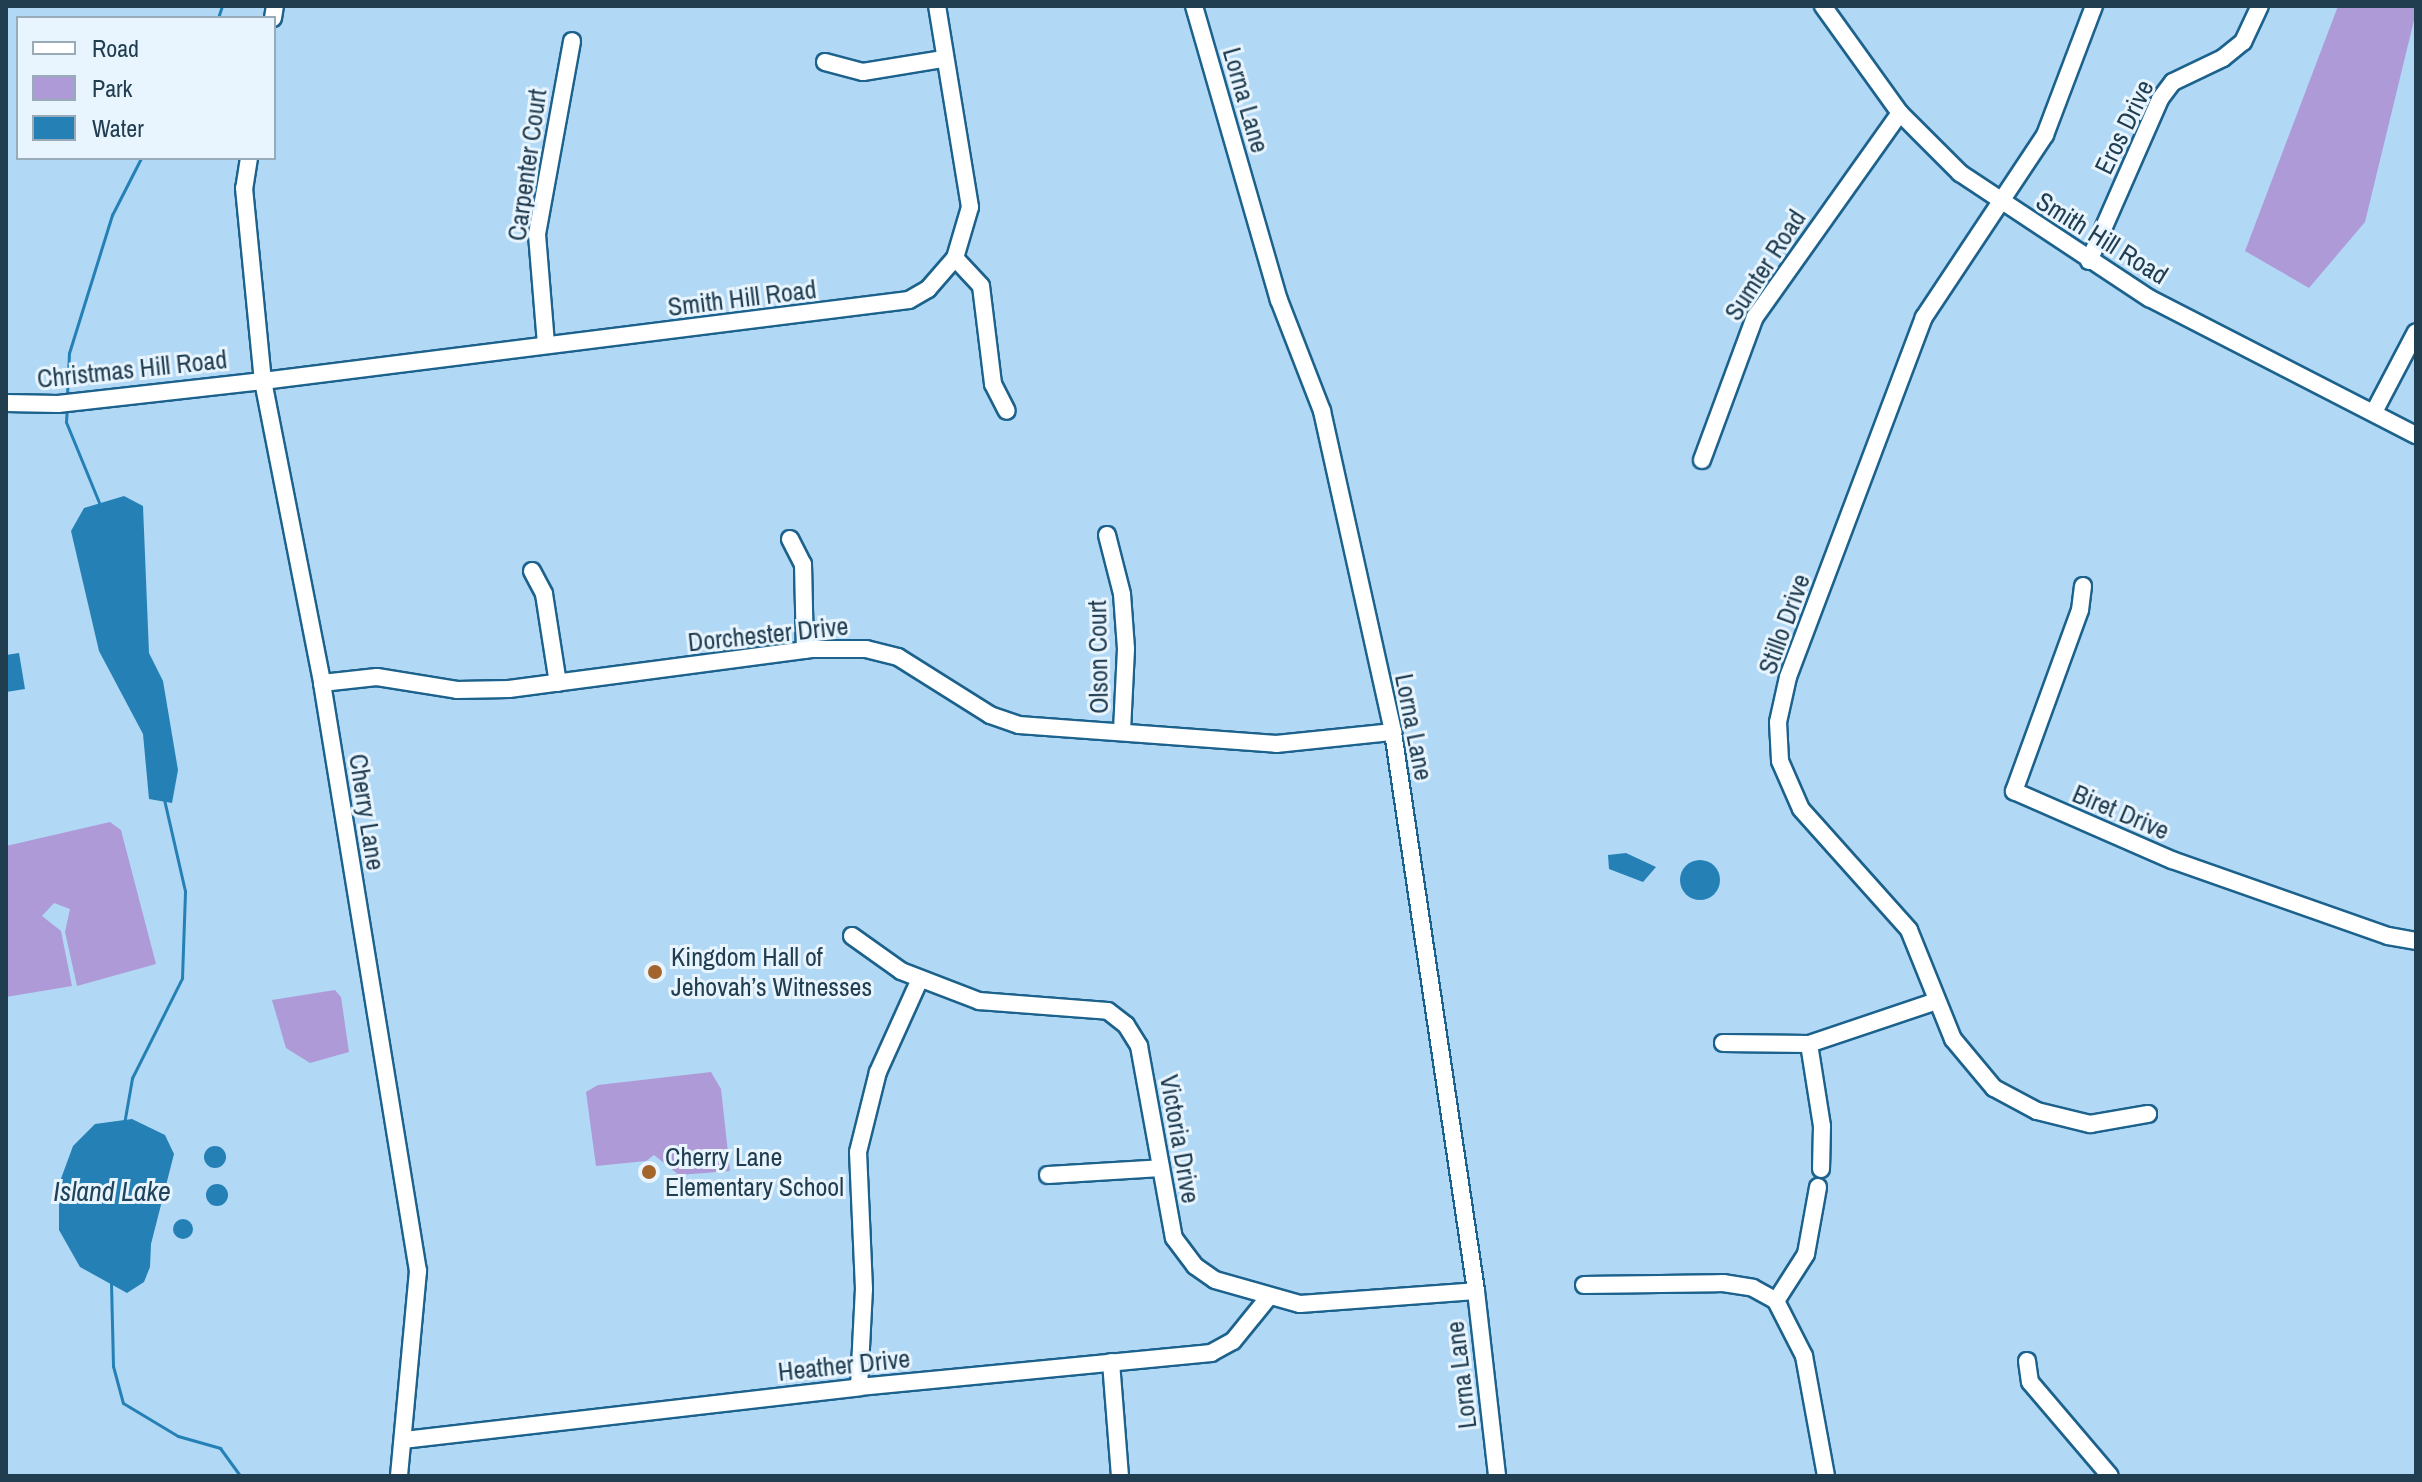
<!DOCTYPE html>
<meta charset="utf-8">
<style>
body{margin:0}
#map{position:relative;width:2422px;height:1482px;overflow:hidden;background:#b1d8f5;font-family:"Archivo Narrow",sans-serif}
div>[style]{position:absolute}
.green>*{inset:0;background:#af9ad8}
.water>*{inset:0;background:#2580b6}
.round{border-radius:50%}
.stream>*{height:3px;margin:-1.5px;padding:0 1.5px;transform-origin:1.5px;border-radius:1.5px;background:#2580b6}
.roads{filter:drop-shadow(2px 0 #1c628d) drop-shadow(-2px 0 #1c628d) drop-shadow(0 2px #1c628d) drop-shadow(0 -2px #1c628d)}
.minor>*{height:16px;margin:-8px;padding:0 8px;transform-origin:8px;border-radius:8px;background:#fff}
.dots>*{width:22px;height:22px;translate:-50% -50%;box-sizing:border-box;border:4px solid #e8f5ff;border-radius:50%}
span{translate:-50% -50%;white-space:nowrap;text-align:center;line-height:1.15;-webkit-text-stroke:6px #e8f5ff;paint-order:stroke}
.street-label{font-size:26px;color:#213d50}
.poi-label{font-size:26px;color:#213d50}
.left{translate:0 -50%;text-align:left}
.water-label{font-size:28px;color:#1f435c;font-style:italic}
.frame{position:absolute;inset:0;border:8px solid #213d50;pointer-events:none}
.legend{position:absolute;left:16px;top:16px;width:260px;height:144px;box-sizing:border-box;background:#e8f5ff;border:2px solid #98abb9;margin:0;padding:10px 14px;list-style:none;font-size:24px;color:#213d50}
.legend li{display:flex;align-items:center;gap:16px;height:40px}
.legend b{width:40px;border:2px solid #98abb9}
</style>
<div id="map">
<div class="green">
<div style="clip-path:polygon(2338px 6px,2416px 6px,2416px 12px,2365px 222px,2309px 288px,2245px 251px)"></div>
<div style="clip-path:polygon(110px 822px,121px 830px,156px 964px,77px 986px,65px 932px,70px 909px,54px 903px,42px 916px,61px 931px,72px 986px,6px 997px,6px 846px)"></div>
<div style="clip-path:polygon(335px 990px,341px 997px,349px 1052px,310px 1063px,286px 1048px,272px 1000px)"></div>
<div style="clip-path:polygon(711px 1072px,721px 1089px,730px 1171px,679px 1175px,654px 1155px,646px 1161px,596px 1166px,586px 1092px,598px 1085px)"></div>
</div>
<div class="water">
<div style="clip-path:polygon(124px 496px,143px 506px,149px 653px,163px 681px,178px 770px,172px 803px,149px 799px,143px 734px,99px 651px,71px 531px,84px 508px)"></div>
<div style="clip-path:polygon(19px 653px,25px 689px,6px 692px,6px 655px)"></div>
<div style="clip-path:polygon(1626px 853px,1656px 867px,1643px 882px,1609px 869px,1608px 855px)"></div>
<div class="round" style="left:1680px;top:860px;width:40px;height:40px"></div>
<div style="clip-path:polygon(132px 1119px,165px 1135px,174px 1154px,151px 1244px,150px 1267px,144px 1282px,127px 1293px,80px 1267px,59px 1230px,59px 1184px,73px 1146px,95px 1124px)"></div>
<div class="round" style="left:204px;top:1146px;width:22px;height:22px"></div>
<div class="round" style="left:206px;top:1184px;width:22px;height:22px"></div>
<div class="round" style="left:173px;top:1219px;width:20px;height:20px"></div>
</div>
<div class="stream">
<div style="left:218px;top:18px;width:13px;rotate:-72deg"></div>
<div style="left:67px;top:395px;width:42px;rotate:-87.3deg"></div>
<div style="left:69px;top:353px;width:145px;rotate:-72.7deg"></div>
<div style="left:112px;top:215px;width:64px;rotate:-63deg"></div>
<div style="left:67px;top:407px;width:15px;rotate:94deg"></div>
<div style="left:66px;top:422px;width:90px;rotate:67.7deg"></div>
<div style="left:124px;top:1124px;width:47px;rotate:-80.1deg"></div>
<div style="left:132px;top:1078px;width:112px;rotate:-63.4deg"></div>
<div style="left:182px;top:978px;width:87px;rotate:-88deg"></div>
<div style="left:185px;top:891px;width:94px;rotate:-102.9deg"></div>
<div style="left:111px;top:1283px;width:83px;rotate:88.6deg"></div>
<div style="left:113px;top:1366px;width:38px;rotate:75deg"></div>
<div style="left:123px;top:1403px;width:64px;rotate:31deg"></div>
<div style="left:178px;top:1436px;width:44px;rotate:15.9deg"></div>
<div style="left:220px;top:1448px;width:34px;rotate:54deg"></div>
</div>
<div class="roads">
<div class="minor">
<div style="left:1194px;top:6px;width:306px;rotate:73.9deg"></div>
<div style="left:1279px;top:300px;width:119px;rotate:68.8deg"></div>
<div style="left:1322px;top:411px;width:329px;rotate:77.5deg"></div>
<div style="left:1393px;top:732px;width:565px;rotate:81.55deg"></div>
<div style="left:1476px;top:1291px;width:186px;rotate:83.5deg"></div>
<div style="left:1823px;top:6px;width:132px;rotate:54.3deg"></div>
<div style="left:1900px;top:113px;width:85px;rotate:45deg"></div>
<div style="left:1960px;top:173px;width:227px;rotate:33.5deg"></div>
<div style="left:2149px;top:298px;width:300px;rotate:27.2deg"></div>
<div style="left:2094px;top:6px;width:138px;rotate:110.8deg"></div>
<div style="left:2045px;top:135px;width:219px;rotate:123.6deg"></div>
<div style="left:1924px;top:317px;width:385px;rotate:110.7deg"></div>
<div style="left:1788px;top:677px;width:46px;rotate:102.5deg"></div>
<div style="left:1778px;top:722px;width:39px;rotate:87deg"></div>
<div style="left:1780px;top:761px;width:52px;rotate:66.4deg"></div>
<div style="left:1801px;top:809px;width:162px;rotate:48.2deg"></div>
<div style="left:1909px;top:930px;width:118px;rotate:68deg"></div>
<div style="left:1953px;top:1039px;width:64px;rotate:50.1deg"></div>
<div style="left:1994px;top:1088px;width:49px;rotate:28.1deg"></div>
<div style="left:2037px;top:1111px;width:55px;rotate:13.8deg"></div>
<div style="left:2090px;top:1124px;width:59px;rotate:-9.8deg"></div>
<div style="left:273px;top:18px;width:12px;rotate:-81deg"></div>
<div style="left:825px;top:62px;width:39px;rotate:15deg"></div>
<div style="left:863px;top:72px;width:80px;rotate:-9.3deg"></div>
<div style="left:249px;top:158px;width:30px;rotate:99deg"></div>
<div style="left:244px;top:188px;width:194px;rotate:84.4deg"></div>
<div style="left:263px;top:381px;width:308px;rotate:78.9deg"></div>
<div style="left:322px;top:683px;width:596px;rotate:80.73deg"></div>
<div style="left:418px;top:1271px;width:206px;rotate:95.3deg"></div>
<div style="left:955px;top:258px;width:38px;rotate:47deg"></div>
<div style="left:981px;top:286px;width:99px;rotate:83deg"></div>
<div style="left:993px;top:384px;width:30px;rotate:63deg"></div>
<div style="left:2089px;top:261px;width:177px;rotate:-66.3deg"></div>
<div style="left:2160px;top:99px;width:21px;rotate:-53deg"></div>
<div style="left:2173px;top:82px;width:55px;rotate:-25.6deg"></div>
<div style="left:2223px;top:58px;width:26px;rotate:-39deg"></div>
<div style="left:2243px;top:42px;width:40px;rotate:-65deg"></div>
<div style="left:546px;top:344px;width:110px;rotate:-94.7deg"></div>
<div style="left:537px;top:234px;width:196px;rotate:-79.7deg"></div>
<div style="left:6px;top:403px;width:52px;rotate:1.1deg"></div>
<div style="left:58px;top:404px;width:206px;rotate:-6.4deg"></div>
<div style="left:263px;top:381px;width:651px;rotate:-7.15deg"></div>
<div style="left:909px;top:300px;width:22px;rotate:-30deg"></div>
<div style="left:928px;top:289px;width:41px;rotate:-48.9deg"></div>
<div style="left:955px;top:258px;width:53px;rotate:-73.6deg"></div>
<div style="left:970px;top:207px;width:204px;rotate:-99.3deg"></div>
<div style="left:2374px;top:412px;width:90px;rotate:-62.3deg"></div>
<div style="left:1702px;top:460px;width:153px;rotate:-69.7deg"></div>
<div style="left:1755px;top:317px;width:250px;rotate:-54.6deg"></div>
<div style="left:1107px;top:535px;width:61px;rotate:75.7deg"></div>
<div style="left:1122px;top:594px;width:55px;rotate:85.8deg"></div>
<div style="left:1126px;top:649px;width:83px;rotate:92.8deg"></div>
<div style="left:790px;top:539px;width:28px;rotate:63deg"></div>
<div style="left:803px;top:564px;width:86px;rotate:88.7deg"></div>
<div style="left:532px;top:571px;width:26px;rotate:62deg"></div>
<div style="left:544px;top:594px;width:90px;rotate:81.1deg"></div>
<div style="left:2083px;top:586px;width:24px;rotate:97deg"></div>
<div style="left:2080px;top:610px;width:193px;rotate:110deg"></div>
<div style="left:2014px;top:791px;width:172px;rotate:23.6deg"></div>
<div style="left:2172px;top:860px;width:229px;rotate:19.4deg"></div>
<div style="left:2388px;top:936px;width:28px;rotate:10deg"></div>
<div style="left:322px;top:683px;width:55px;rotate:-6.2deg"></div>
<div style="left:377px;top:677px;width:81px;rotate:9.2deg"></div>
<div style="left:457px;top:690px;width:52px;rotate:-1.1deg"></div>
<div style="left:509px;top:689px;width:307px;rotate:-7.5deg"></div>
<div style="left:813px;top:649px;width:53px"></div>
<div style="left:866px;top:649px;width:33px;rotate:14deg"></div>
<div style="left:898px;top:657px;width:109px;rotate:32.2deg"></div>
<div style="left:990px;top:715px;width:31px;rotate:19deg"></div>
<div style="left:1019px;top:725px;width:258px;rotate:4.2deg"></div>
<div style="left:1276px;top:744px;width:118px;rotate:-5.9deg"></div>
<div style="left:852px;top:936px;width:60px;rotate:35.5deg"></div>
<div style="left:901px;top:971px;width:84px;rotate:21deg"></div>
<div style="left:979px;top:1001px;width:129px;rotate:4.4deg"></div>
<div style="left:1108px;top:1011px;width:23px;rotate:38deg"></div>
<div style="left:1126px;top:1025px;width:25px;rotate:58deg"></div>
<div style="left:1139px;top:1046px;width:195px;rotate:79.7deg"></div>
<div style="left:1174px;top:1238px;width:35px;rotate:53deg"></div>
<div style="left:1195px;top:1266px;width:24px;rotate:35deg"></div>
<div style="left:1215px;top:1280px;width:88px;rotate:15.8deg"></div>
<div style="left:1300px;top:1304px;width:176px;rotate:-4.2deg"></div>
<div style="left:1723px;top:1043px;width:86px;rotate:0.7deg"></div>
<div style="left:1809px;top:1044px;width:132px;rotate:-18.6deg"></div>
<div style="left:1809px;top:1044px;width:83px;rotate:81deg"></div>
<div style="left:1822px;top:1126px;width:43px;rotate:91.3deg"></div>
<div style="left:1048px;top:1175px;width:113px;rotate:-3.5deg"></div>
<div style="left:1584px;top:1285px;width:139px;rotate:-0.8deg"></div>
<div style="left:1723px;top:1283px;width:30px;rotate:9deg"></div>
<div style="left:1753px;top:1288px;width:26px;rotate:29deg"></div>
<div style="left:1776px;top:1301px;width:62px;rotate:63deg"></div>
<div style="left:1804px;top:1356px;width:122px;rotate:79.6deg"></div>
<div style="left:1776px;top:1301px;width:56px;rotate:-57.4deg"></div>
<div style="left:1806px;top:1254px;width:68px;rotate:-79.8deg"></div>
<div style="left:2027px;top:1361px;width:21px;rotate:82deg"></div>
<div style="left:2030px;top:1382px;width:123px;rotate:49.6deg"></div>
<div style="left:1111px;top:1362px;width:114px;rotate:85.5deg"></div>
<div style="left:859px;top:1387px;width:98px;rotate:-87.1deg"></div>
<div style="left:864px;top:1289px;width:137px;rotate:-92.5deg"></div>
<div style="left:858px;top:1152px;width:82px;rotate:-76deg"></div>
<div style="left:878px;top:1072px;width:102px;rotate:-65.7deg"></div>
<div style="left:404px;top:1440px;width:458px;rotate:-6.6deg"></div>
<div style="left:859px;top:1387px;width:354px;rotate:-5.5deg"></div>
<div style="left:1211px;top:1353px;width:25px;rotate:-29deg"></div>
<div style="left:1233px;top:1341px;width:55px;rotate:-50.9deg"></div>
</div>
</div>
<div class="dots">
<div style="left:655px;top:972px;background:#a3652b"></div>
<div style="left:649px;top:1172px;background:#a3652b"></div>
</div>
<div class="street-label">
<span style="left:1246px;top:100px;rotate:74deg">Lorna Lane</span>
<span style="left:2124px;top:127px;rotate:-64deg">Eros Drive</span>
<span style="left:527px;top:165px;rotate:-82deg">Carpenter Court</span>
<span style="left:2102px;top:238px;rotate:32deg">Smith Hill Road</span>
<span style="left:1765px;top:265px;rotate:-57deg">Sumter Road</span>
<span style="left:742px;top:298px;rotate:-7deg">Smith Hill Road</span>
<span style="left:132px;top:369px;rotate:-6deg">Christmas Hill Road</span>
<span style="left:1784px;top:624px;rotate:-70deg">Stillo Drive</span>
<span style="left:768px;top:634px;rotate:-6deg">Dorchester Drive</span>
<span style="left:1098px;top:657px;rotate:-91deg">Olson Court</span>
<span style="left:1414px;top:727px;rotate:79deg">Lorna Lane</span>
<span style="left:367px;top:812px;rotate:81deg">Cherry Lane</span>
<span style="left:2121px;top:812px;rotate:23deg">Biret Drive</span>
<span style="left:1180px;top:1139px;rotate:80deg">Victoria Drive</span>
<span style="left:844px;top:1365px;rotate:-6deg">Heather Drive</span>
<span style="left:1461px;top:1375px;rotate:-97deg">Lorna Lane</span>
</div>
<div class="poi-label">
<span class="left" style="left:671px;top:972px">Kingdom Hall of<br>Jehovah’s Witnesses</span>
<span class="left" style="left:665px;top:1172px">Cherry Lane<br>Elementary School</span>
</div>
<div class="water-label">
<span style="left:112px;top:1191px">Island Lake</span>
</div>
<div class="frame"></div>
<ul class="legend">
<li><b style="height:10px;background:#fff"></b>Road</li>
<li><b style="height:22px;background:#af9ad8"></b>Park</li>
<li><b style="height:22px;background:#2580b6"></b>Water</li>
</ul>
</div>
